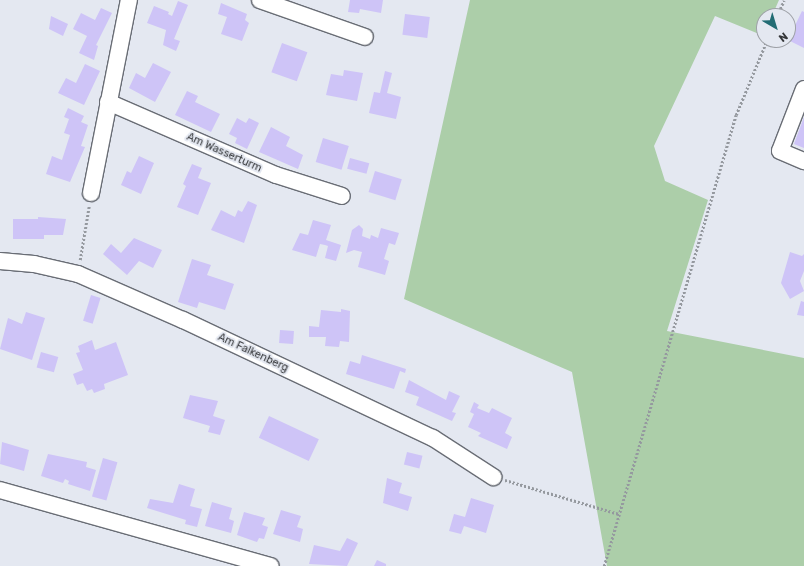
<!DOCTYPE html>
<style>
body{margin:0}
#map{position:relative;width:804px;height:566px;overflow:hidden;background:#e4e8f1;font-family:Rubik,sans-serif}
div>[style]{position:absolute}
.green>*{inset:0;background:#accea9}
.building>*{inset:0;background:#cec4f7;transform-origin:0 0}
.path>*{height:2.5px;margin-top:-1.25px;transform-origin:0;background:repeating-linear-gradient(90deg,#95999f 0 2px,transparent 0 4px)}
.roads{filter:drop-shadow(1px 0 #696d75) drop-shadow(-1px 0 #696d75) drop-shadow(0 1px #696d75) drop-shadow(0 -1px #696d75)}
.minor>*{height:16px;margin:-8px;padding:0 8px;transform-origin:8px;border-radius:8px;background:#fff}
span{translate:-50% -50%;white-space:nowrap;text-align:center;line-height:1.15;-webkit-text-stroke:4px #e4e8f1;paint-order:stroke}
.street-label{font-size:11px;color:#343639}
.north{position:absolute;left:756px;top:8px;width:40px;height:40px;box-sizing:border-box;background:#e4e8f1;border:1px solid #9ea1a7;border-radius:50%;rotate:142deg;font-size:11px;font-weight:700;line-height:16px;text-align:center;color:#343639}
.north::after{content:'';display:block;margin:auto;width:14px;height:18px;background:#226c74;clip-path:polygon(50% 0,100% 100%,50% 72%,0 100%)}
</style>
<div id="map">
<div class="green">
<div style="clip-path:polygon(470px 0,779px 0,772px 16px,764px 16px,764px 36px,715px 16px,654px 146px,665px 181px,708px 200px,667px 331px,804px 358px,804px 566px,607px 566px,572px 372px,404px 299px)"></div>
</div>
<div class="building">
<div style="clip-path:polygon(350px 0,383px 0,381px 13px,360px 9px,359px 13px,348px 12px)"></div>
<div style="clip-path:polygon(178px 1px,188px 5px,174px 39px,180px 41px,176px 51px,163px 45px,166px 30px,147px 23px,154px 6px,169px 12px,168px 14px,172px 16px)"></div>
<div style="clip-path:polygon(221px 3px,247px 14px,245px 20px,249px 23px,242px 41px,221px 34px,227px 17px,218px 14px)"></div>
<div style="clip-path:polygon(101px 8px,112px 13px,96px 45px,98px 46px,94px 60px,79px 53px,87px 36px,73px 29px,81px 13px,95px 20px)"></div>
<div style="clip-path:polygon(802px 11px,804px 12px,804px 48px,788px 40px)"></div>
<div style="left:405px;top:14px;width:25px;height:21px;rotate:7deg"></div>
<div style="clip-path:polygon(51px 16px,68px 24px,63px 36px,49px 29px)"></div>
<div style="left:282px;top:43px;width:27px;height:31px;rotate:20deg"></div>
<div style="clip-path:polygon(153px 63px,171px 72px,155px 102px,129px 88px,136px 73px,145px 78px)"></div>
<div style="clip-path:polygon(85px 64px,100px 71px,84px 105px,58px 93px,66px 78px,76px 83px)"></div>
<div style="clip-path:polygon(344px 70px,363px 73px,357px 101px,326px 95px,331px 74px,343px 76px)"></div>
<div style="clip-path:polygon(385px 71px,392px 73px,387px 93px,401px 97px,396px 119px,369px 113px,374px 92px,380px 93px)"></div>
<div style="clip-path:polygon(187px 91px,198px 96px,195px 102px,220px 114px,211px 132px,175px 115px)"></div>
<div style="clip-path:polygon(68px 108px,84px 116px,81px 122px,88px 125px,81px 146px,85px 147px,70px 182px,46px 174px,52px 156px,62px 160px,68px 141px,70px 135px,64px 133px,69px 119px,64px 117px)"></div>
<div style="clip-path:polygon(804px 117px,804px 148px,794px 144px)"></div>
<div style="clip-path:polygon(237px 118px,246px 123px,249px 118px,259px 123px,247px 149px,235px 143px,237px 138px,229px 134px)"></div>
<div style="clip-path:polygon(271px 127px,290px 137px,286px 146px,303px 155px,298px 169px,259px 152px)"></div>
<div style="left:323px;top:138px;width:27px;height:25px;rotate:17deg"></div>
<div style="clip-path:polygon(139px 156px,154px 163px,141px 194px,121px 185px,127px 171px,131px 173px)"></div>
<div style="left:350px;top:158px;width:20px;height:11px;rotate:15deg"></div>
<div style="clip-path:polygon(192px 164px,202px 168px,198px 178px,211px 183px,198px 215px,177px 207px,186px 186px,183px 184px)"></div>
<div style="left:375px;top:171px;width:28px;height:22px;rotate:17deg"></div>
<div style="clip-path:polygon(248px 201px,257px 205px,244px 243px,211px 230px,221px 210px,235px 217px,238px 210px,242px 212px)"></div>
<div style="clip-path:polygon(38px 217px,66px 219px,63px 235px,44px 235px,44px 239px,13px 239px,13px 219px,38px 219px)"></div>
<div style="clip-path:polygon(313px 220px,331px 225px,326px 240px,341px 245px,336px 261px,325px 258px,328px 246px,325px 245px,320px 244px,316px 257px,292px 250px,300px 233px,308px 235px)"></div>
<div style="clip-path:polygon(359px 225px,363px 229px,362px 236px,370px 239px,371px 235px,378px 238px,381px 228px,399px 233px,395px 245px,389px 243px,384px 259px,389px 261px,385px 275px,358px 267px,362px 252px,354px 250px,346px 253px,352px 230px)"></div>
<div style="clip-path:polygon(134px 238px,162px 250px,153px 268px,139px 261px,127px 275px,103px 254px,111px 244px,121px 253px)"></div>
<div style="clip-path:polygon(790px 252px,802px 256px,804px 254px,804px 271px,800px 281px,804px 291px,790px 299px,781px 283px)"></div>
<div style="clip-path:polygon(192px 259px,211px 265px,207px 275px,234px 284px,225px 310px,199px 302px,197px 308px,178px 302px)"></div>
<div style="left:91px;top:295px;width:10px;height:27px;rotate:17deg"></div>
<div style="clip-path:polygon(801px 301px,804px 302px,804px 316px,797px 315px)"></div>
<div style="clip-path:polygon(341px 309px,350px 311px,349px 342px,340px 341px,339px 347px,325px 346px,326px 337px,309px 337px,309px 326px,319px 327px,321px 310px,341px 312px)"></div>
<div style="clip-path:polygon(26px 312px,45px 318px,32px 360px,0 349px,8px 318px,22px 324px)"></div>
<div style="left:280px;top:330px;width:14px;height:13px;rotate:4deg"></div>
<div style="clip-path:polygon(92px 340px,95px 350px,116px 342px,128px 375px,104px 384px,105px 389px,94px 393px,92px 389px,87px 391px,83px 383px,77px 385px,73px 374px,83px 370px,76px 353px,80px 352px,78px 346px)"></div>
<div style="left:41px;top:352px;width:18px;height:16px;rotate:16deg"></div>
<div style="clip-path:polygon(362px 355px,406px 369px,405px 373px,400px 371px,394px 389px,346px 374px,350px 361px,360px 364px)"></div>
<div style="clip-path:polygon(409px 380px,446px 400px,449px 391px,460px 396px,452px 412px,456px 413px,452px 421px,416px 405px,419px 397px,405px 392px)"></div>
<div style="clip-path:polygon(190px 395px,218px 401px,213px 416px,225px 420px,220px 435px,208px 432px,210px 426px,183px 418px)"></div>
<div style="clip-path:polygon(474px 402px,479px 405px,477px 408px,489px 413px,492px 408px,512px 418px,505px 433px,512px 437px,507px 449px,478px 436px,481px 433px,468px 427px,474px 414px,470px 412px)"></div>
<div style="left:269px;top:416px;width:55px;height:24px;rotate:25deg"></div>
<div style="clip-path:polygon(2px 442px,29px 450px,24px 471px,0 464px)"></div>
<div style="left:407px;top:452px;width:16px;height:13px;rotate:14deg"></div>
<div style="clip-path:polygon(48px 454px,87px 462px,86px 467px,96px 470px,90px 491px,68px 484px,69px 481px,65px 479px,63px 483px,41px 476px)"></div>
<div style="left:103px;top:458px;width:15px;height:40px;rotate:16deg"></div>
<div style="clip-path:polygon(387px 478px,402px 483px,399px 493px,412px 497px,408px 511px,383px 503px)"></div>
<div style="clip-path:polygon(179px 484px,195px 489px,190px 506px,202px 509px,197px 527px,185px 524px,186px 520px,147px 508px,150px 499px,173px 503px)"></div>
<div style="clip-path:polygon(471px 498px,494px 505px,486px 533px,464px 526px,461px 534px,449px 531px,454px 514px,465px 517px)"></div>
<div style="clip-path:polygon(212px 502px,232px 508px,229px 519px,234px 521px,231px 533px,205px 526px)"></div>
<div style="clip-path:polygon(281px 510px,301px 516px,297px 527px,303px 529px,300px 542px,273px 534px)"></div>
<div style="clip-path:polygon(244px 512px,265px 518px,262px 525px,268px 527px,264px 539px,259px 538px,257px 542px,237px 535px)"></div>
<div style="clip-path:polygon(347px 538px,358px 543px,347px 566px,309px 564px,314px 545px,340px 551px)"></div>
<div style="clip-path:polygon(377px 560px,386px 564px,386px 566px,374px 566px)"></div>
</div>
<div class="path">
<div style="left:777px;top:16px;width:17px;rotate:-66deg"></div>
<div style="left:80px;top:260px;width:55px;rotate:-80.5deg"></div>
<div style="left:505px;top:480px;width:119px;rotate:16.6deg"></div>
<div style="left:604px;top:566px;width:470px;rotate:-73.7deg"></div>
<div style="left:736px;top:115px;width:81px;rotate:-67.5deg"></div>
</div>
<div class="roads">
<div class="minor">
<div style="left:260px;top:0;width:111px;rotate:19.4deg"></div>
<div style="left:804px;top:89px;width:66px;rotate:111.2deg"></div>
<div style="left:780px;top:151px;width:26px;rotate:23deg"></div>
<div style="left:108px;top:102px;width:183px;rotate:23.5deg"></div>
<div style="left:276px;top:175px;width:69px;rotate:17.7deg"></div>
<div style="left:91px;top:193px;width:197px;rotate:-78.9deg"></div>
<div style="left:0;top:261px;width:34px;rotate:5deg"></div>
<div style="left:34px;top:264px;width:45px;rotate:12.8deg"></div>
<div style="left:78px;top:274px;width:115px;rotate:23.7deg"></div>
<div style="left:183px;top:320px;width:276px;rotate:25.3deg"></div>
<div style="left:433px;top:438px;width:72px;rotate:33deg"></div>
<div style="left:0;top:490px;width:281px;rotate:15.7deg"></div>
</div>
</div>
<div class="street-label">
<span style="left:224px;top:153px;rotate:24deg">Am Wasserturm</span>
<span style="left:253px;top:353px;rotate:25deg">Am Falkenberg</span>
</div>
<div class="north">N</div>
</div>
